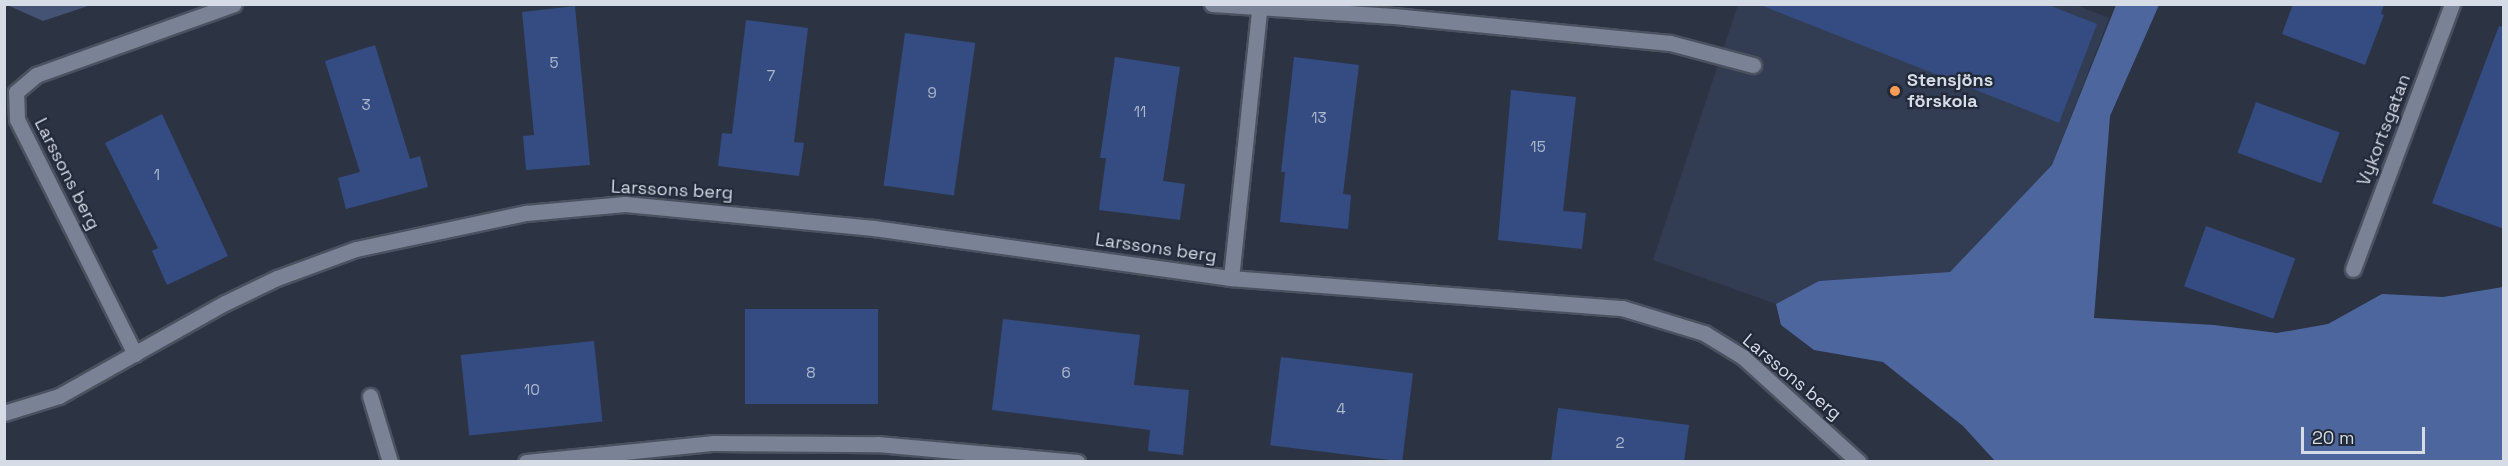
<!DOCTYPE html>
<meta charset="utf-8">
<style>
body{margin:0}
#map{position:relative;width:2508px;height:466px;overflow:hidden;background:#2c3444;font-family:"Space Grotesk",sans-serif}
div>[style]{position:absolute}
.built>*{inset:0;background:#323d53}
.green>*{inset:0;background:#445374}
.forest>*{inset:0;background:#4d679e}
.building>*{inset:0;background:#344c81;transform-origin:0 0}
.roads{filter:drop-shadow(2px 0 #4b525f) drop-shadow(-2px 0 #4b525f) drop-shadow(0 2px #4b525f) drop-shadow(0 -2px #4b525f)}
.lane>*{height:15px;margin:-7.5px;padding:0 7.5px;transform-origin:7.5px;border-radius:7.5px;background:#7a8396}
.street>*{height:15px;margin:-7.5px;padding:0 7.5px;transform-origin:7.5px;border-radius:7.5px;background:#7a8396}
.dots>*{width:16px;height:16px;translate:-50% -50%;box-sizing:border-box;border:3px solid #222a3a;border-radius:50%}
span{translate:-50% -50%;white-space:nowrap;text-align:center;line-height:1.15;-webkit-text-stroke:4.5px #222a3a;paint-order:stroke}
.number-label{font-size:15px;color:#aeb8cd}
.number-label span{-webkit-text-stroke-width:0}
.poi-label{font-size:18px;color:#d6dce6;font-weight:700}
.left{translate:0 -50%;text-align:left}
.street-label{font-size:18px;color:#d6dce6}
.frame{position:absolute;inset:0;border:6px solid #d6dce6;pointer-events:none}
.scale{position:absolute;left:2301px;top:427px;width:124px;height:27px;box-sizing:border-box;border:3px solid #d6dce6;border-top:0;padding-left:8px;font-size:18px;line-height:21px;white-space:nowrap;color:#d6dce6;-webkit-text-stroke:4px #222a3a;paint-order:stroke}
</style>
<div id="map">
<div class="built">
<div style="clip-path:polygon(2073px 4px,2109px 18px,2052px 165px,1950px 272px,1819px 281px,1776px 304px,1653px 260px,1738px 5px)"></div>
</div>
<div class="green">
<div style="clip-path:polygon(5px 4px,90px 4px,91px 5px,43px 21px)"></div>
</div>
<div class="forest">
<div style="clip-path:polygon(2116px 5px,2159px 5px,2110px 116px,2094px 318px,2214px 325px,2277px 333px,2328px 324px,2382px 294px,2443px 297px,2503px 287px,2503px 461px,1995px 461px,1963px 426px,1883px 362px,1814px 350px,1781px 325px,1776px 304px,1819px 281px,1950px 272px,2052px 165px)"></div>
</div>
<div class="building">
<div style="clip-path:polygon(1758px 4px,2046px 4px,2097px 24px,2059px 123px)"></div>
<div style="clip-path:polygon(2293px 4px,2384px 4px,2381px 14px,2384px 15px,2365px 65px,2282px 34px)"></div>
<div style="clip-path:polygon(575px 6px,590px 165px,526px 170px,523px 136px,534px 135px,522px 12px)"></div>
<div style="clip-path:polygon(746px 20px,808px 28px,794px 142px,804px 143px,799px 176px,718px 166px,722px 133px,732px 134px)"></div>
<div style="clip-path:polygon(2499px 26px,2504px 27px,2504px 229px,2432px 203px)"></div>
<div style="left:905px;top:33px;width:71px;height:154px;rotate:8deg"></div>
<div style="clip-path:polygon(375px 45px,410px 159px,420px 156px,428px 187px,346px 209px,338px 178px,360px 172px,325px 61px)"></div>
<div style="clip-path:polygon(1115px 57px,1180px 67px,1163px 181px,1185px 184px,1180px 220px,1099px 210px,1106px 158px,1100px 158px)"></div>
<div style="clip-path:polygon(1294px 57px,1359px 65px,1343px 194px,1351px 195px,1348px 229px,1280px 222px,1285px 172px,1281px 172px)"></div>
<div style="clip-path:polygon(1511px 90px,1576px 97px,1563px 211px,1586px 213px,1582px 249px,1498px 240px)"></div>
<div style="left:2256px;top:102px;width:89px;height:54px;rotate:20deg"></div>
<div style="clip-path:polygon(162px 114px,228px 256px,167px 285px,152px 251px,158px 248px,105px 143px)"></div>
<div style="left:2206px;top:226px;width:95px;height:64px;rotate:20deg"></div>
<div style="left:745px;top:309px;width:133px;height:95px"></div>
<div style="clip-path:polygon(1003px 319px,1140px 335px,1134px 385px,1189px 390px,1183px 455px,1148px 451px,1150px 430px,992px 410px)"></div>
<div style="left:594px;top:341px;width:81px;height:134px;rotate:84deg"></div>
<div style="left:1281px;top:357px;width:133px;height:89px;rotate:7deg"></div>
<div style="clip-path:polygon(1558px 408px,1689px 425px,1684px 462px,1551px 462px)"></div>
</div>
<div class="roads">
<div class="lane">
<div style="left:370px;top:396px;width:69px;rotate:73.1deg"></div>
</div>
<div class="street">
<div style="left:1212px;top:4px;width:182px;rotate:3.8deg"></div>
<div style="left:1394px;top:16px;width:277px;rotate:5.6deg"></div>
<div style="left:1670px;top:43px;width:86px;rotate:14.8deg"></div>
<div style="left:2353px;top:269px;width:283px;rotate:-69.5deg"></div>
<div style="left:1231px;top:278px;width:269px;rotate:-84deg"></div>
<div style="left:135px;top:354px;width:263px;rotate:-116.7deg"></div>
<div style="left:17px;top:119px;width:27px;rotate:-92deg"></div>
<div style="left:16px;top:92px;width:26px;rotate:-40deg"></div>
<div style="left:36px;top:75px;width:210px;rotate:-19.7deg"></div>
<div style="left:4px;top:413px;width:58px;rotate:-17.2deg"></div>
<div style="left:59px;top:396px;width:190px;rotate:-29.3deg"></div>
<div style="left:225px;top:303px;width:58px;rotate:-25.7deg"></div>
<div style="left:277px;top:278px;width:84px;rotate:-20.2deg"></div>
<div style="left:356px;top:249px;width:174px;rotate:-12deg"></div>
<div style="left:526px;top:213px;width:99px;rotate:-5.2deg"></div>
<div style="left:625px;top:204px;width:250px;rotate:5.5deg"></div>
<div style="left:874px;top:228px;width:360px;rotate:8deg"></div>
<div style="left:1231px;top:278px;width:392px;rotate:4.4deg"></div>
<div style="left:1622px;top:308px;width:86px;rotate:17deg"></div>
<div style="left:1704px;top:333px;width:46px;rotate:31.6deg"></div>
<div style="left:1743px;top:357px;width:156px;rotate:42.2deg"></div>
<div style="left:526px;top:462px;width:189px;rotate:-5.8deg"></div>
<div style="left:714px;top:443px;width:163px;rotate:0.4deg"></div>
<div style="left:877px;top:444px;width:201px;rotate:5.1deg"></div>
</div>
</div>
<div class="dots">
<div style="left:1895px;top:91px;background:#fd9c56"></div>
</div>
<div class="number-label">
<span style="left:554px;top:63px">5</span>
<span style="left:771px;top:76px">7</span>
<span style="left:932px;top:93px">9</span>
<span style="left:366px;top:105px">3</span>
<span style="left:1140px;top:112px">11</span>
<span style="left:1319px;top:118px">13</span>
<span style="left:1538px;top:147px">15</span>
<span style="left:157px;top:175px">1</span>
<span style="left:811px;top:373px">8</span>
<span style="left:1066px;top:373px">6</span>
<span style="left:532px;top:390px">10</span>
<span style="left:1341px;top:409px">4</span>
<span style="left:1620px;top:443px">2</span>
</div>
<div class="poi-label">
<span class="left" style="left:1907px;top:91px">Stensjöns<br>förskola</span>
</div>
<div class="street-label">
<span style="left:2384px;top:130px;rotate:-69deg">Vykortsgatan</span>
<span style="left:67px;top:174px;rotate:63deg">Larssons berg</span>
<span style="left:672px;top:190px;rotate:3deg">Larssons berg</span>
<span style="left:1156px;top:248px;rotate:8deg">Larssons berg</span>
<span style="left:1792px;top:377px;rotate:40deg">Larssons berg</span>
</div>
<div class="frame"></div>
<div class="scale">20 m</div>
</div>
